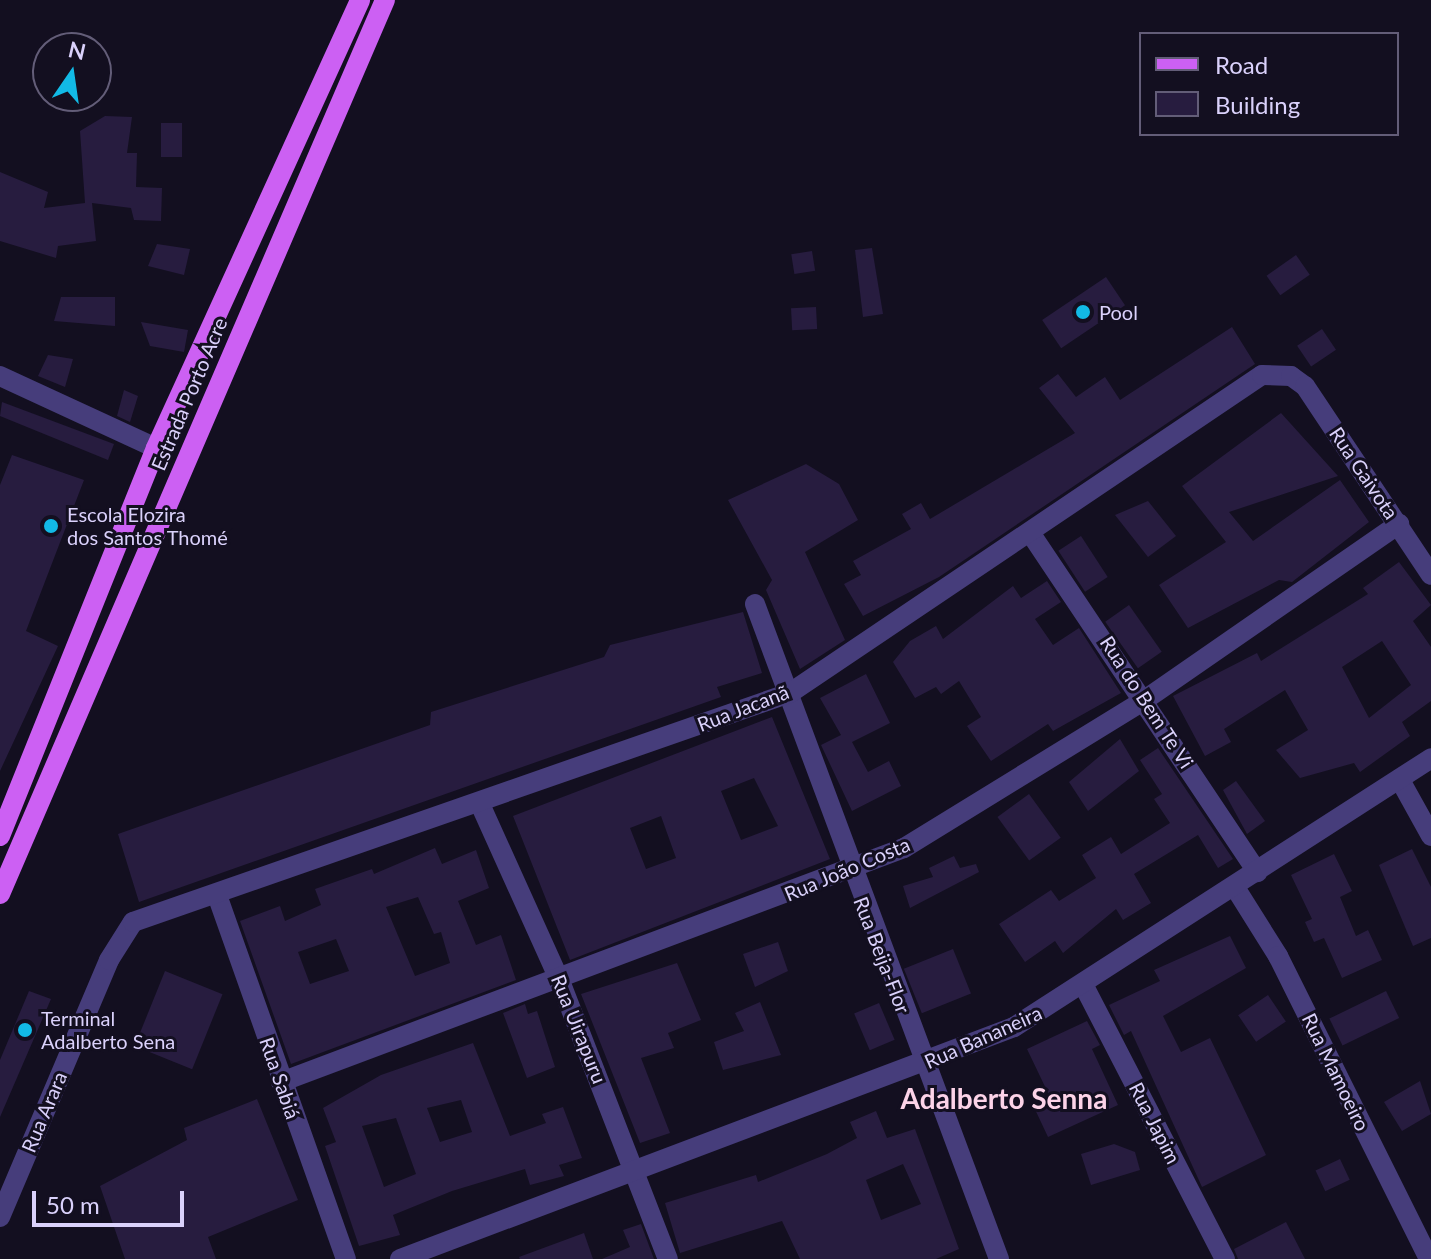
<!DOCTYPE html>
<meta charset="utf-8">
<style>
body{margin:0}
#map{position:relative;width:1431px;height:1259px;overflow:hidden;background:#130f20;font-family:Lato,sans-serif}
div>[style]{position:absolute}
.building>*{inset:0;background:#271c3f;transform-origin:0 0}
.minor>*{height:20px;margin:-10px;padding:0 10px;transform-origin:10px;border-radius:10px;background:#463d7b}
.major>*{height:20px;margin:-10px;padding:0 10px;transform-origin:10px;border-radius:10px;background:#cc60f3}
.dots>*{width:22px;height:22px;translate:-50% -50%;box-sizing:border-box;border:4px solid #130f20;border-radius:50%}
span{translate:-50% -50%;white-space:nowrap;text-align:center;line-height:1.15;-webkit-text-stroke:6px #130f20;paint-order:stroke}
.poi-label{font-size:20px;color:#dad1fb}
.left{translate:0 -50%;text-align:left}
.street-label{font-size:20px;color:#dad1fb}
.district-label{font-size:28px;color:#fcd3e8;font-weight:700}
.legend{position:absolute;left:1139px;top:32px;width:260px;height:104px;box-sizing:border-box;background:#130f20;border:2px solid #635d78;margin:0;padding:10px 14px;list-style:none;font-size:24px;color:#dad1fb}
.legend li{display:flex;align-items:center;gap:16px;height:40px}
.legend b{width:40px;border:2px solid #635d78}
.north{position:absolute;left:32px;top:32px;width:80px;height:80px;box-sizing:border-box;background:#130f20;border:2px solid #635d78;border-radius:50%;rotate:13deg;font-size:22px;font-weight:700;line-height:32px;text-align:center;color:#dad1fb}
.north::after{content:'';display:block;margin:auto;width:28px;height:36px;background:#12bae6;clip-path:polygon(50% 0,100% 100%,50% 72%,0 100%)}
.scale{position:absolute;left:32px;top:1191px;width:152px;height:36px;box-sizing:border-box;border:4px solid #dad1fb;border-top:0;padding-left:10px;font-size:24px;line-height:28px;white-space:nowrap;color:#dad1fb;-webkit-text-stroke:6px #130f20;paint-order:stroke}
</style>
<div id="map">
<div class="building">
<div style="clip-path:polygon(105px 116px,132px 117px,127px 153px,137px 153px,136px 187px,162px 188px,161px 221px,134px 220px,131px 208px,92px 203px,96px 241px,58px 246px,56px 258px,0 241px,0 172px,48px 192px,44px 208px,85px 203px,80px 131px)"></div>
<div style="left:161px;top:123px;width:21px;height:34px"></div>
<div style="clip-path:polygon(157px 244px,190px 249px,184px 275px,148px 266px)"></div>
<div style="clip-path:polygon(872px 248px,883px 314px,863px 317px,855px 250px)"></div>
<div style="left:812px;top:251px;width:20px;height:21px;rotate:81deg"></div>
<div style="left:1296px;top:255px;width:24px;height:36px;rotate:55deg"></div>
<div style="left:1106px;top:277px;width:34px;height:77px;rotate:56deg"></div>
<div style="clip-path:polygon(61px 297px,115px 297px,115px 326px,54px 321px)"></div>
<div style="left:816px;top:307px;width:22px;height:25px;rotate:87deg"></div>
<div style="clip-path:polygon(141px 322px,188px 330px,184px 352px,150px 346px)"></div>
<div style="clip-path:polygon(1232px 327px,1255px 364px,939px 577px,863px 616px,844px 584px,861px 575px,853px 561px,911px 529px,902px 514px,921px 503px,930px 519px,1075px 433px,1039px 388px,1058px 374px,1076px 397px,1105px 377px,1120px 400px)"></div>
<div style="left:1322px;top:329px;width:25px;height:30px;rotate:56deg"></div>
<div style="clip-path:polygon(48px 355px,73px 359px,65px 387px,38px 376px)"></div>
<div style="clip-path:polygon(124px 390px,138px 396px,130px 422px,117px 416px)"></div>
<div style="clip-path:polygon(2px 402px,114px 444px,108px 460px,0 416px)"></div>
<div style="clip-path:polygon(1281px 413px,1338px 476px,1229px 512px,1253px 541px,1340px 480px,1369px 522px,1292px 582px,1279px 580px,1188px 628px,1159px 585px,1226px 542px,1182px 486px)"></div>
<div style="clip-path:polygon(12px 455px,84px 480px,26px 631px,58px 646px,0 771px,0 485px)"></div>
<div style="clip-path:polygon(806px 464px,839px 484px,858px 520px,805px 552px,845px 640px,800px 669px,766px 590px,772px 580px,728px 500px)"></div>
<div style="clip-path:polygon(1148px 501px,1176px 536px,1148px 557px,1115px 515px)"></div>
<div style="left:1081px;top:536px;width:49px;height:27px;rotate:57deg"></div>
<div style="clip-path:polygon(evenodd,1399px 562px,1431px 605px,1413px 621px,1431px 647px,1431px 701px,1402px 722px,1410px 736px,1360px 772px,1354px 763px,1300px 778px,1276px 750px,1308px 730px,1285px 690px,1224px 729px,1231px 742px,1205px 756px,1173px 696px,1257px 653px,1261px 661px,1368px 594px,1363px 588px,1399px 562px,1382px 641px,1411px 685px,1369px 718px,1342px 667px,1382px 641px)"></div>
<div style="clip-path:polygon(1047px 581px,1061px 602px,1035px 619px,1053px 645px,1079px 628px,1121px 693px,1053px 731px,1048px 724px,991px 761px,967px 726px,981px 717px,959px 681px,941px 694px,936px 687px,915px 698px,893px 662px,910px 641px,936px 626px,943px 639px,1013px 586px,1021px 598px)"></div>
<div style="left:1129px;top:605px;width:57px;height:29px;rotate:55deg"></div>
<div style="clip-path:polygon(743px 612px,762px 673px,717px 687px,721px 697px,139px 902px,118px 834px,430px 725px,431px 712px,604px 657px,610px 645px)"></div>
<div style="clip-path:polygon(866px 674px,890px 723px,852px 742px,868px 772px,889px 761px,901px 786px,852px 811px,821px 745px,841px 735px,820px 698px)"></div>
<div style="clip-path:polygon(evenodd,772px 717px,830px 859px,570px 960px,513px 816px,772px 717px,754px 778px,778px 826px,741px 840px,721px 791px,754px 778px,772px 717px,661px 816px,676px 858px,646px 869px,630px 828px,661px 816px)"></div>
<div style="clip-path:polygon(1120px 739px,1139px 771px,1088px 811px,1069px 782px)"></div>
<div style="clip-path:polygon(1158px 748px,1233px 859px,1218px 868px,1198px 835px,1134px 874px,1151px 903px,1123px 920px,1116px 909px,1063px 953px,1055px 941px,1025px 962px,999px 924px,1051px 890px,1059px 901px,1096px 878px,1082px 855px,1111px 837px,1121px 854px,1170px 823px,1154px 799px,1162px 794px,1140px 760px)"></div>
<div style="clip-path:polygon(1236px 781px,1265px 821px,1247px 834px,1223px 790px)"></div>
<div style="left:1029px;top:794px;width:54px;height:39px;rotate:54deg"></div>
<div style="clip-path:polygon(evenodd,435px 848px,442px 864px,476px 850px,489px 888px,458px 901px,476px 945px,501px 935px,516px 980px,291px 1064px,240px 921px,280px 906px,285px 921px,321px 905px,315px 889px,372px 869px,374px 874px,435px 848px,418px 897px,434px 934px,441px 932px,450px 963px,415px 976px,386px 907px,418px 897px,435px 848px,336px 939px,349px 971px,310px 984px,298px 952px,336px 939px)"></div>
<div style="clip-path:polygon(1412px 849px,1431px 887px,1431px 938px,1413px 946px,1379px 865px)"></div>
<div style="clip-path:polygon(1334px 854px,1352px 891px,1340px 897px,1356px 936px,1368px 930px,1382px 960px,1342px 978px,1324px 938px,1314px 942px,1305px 922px,1312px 919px,1291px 875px)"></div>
<div style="clip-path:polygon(954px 856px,960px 868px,976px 864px,979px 872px,910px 908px,903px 886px,933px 877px,929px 868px)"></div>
<div style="clip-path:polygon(1230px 936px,1246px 968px,1163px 1016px,1181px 1052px,1210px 1038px,1266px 1155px,1202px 1187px,1131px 1031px,1124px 1035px,1109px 1005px,1160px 981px,1154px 970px)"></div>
<div style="clip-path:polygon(778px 942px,788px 971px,755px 987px,743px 954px)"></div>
<div style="left:953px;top:949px;width:48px;height:53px;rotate:68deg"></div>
<div style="clip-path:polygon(677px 963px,701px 1020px,668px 1033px,674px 1048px,641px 1058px,670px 1133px,640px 1143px,581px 994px)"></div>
<div style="left:165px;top:971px;width:62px;height:81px;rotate:22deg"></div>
<div style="clip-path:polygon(29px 991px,51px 999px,0 1117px,0 1060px)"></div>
<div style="left:1386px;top:991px;width:30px;height:63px;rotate:64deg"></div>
<div style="left:1268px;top:995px;width:32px;height:36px;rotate:56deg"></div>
<div style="clip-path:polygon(760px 1002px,781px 1055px,723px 1070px,714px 1042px,744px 1031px,735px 1013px)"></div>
<div style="left:879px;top:1003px;width:40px;height:27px;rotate:67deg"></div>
<div style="clip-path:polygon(525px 1004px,528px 1014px,537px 1011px,555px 1067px,527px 1078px,503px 1013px)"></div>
<div style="clip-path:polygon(1087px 1021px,1100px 1045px,1092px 1049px,1118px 1105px,1048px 1137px,1032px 1103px,1049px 1095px,1027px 1049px)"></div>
<div style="clip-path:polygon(evenodd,473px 1043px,510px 1136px,546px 1123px,542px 1114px,563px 1107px,582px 1158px,559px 1165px,564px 1176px,530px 1185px,525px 1169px,452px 1191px,393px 1215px,400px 1235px,359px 1246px,325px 1146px,336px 1142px,323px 1108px,381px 1075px,473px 1043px,461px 1100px,472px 1132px,440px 1142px,427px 1108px,461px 1100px,473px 1043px,396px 1118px,416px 1174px,384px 1187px,362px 1126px,396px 1118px)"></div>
<div style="clip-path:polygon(1420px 1081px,1431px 1114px,1402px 1131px,1384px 1102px)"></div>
<div style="clip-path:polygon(257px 1099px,298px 1200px,208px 1237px,216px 1259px,125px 1259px,100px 1186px,187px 1140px,184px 1128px)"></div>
<div style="clip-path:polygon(evenodd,876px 1111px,887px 1138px,915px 1129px,959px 1249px,936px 1259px,800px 1259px,782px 1221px,680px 1253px,665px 1203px,756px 1175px,758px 1182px,827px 1154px,857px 1138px,850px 1122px,876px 1111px,903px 1164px,921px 1204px,881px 1220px,866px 1180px,903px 1164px)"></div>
<div style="clip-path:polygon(1114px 1144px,1135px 1152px,1140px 1170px,1091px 1185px,1081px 1154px)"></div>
<div style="left:1340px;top:1159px;width:23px;height:27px;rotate:65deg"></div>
<div style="clip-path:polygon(1286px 1222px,1305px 1259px,1238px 1259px,1234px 1249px)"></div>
<div style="clip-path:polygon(641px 1224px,654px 1259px,602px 1259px,630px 1247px,623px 1230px)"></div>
<div style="clip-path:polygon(584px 1233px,593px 1259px,520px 1259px,519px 1257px)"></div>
</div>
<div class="minor">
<div style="left:0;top:376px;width:172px;rotate:24.8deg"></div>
<div style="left:1031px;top:534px;width:407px;rotate:56.2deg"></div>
<div style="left:755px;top:604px;width:699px;rotate:69.57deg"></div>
<div style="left:1400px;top:780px;width:64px;rotate:61deg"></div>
<div style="left:480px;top:804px;width:194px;rotate:65.7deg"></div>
<div style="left:560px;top:981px;width:298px;rotate:68.8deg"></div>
<div style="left:1236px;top:889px;width:79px;rotate:57.9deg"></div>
<div style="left:1278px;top:956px;width:339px;rotate:63.5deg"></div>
<div style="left:217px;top:895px;width:386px;rotate:70.5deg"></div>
<div style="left:1085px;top:988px;width:305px;rotate:62.7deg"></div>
<div style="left:281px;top:1082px;width:665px;rotate:-20.59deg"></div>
<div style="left:904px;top:848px;width:284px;rotate:-31.6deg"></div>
<div style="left:1146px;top:699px;width:308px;rotate:-34.7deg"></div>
<div style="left:0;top:1217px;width:279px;rotate:-67deg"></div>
<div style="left:109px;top:960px;width:45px;rotate:-57.7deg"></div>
<div style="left:133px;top:922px;width:696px;rotate:-19.22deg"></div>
<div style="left:790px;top:693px;width:569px;rotate:-33.97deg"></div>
<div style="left:1262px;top:375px;width:29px;rotate:2deg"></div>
<div style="left:1291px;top:376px;width:17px;rotate:36deg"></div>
<div style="left:1305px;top:386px;width:227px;rotate:56.3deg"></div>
<div style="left:400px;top:1259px;width:656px;rotate:-20.7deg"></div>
<div style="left:1014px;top:1027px;width:496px;rotate:-32.8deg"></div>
</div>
<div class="major">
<div style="left:0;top:836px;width:418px;rotate:-68.1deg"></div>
<div style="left:156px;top:448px;width:492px;rotate:-65.5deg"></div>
<div style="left:0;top:894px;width:973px;rotate:-66.7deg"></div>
</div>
<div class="dots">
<div style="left:1083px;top:312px;background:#12bae6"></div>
<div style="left:51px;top:526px;background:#12bae6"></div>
<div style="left:25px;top:1030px;background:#12bae6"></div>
</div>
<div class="poi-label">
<span class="left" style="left:1099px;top:312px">Pool</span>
<span class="left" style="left:67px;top:526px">Escola Elozira<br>dos Santos Thomé</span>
<span class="left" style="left:41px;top:1030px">Terminal<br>Adalberto Sena</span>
</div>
<div class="street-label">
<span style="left:189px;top:394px;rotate:-67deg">Estrada Porto Acre</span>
<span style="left:1364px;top:473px;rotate:56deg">Rua Gaivota</span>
<span style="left:1147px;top:702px;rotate:57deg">Rua do Bem Te Vi</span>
<span style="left:743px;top:708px;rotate:-21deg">Rua Jacanã</span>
<span style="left:847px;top:869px;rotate:-23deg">Rua João Costa</span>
<span style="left:882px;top:955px;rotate:69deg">Rua Beija-Flor</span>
<span style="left:579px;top:1029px;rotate:68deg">Rua Uirapuru</span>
<span style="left:983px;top:1037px;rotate:-24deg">Rua Bananeira</span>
<span style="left:1336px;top:1072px;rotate:64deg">Rua Mamoeiro</span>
<span style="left:280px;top:1078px;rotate:71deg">Rua Sabiá</span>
<span style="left:44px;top:1112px;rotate:-67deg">Rua Arara</span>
<span style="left:1155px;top:1123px;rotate:63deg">Rua Japim</span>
</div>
<div class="district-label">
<span style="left:1004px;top:1098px">Adalberto Senna</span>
</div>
<ul class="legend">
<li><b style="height:10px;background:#cc60f3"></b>Road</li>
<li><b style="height:22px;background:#271c3f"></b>Building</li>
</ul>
<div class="north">N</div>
<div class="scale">50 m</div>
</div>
